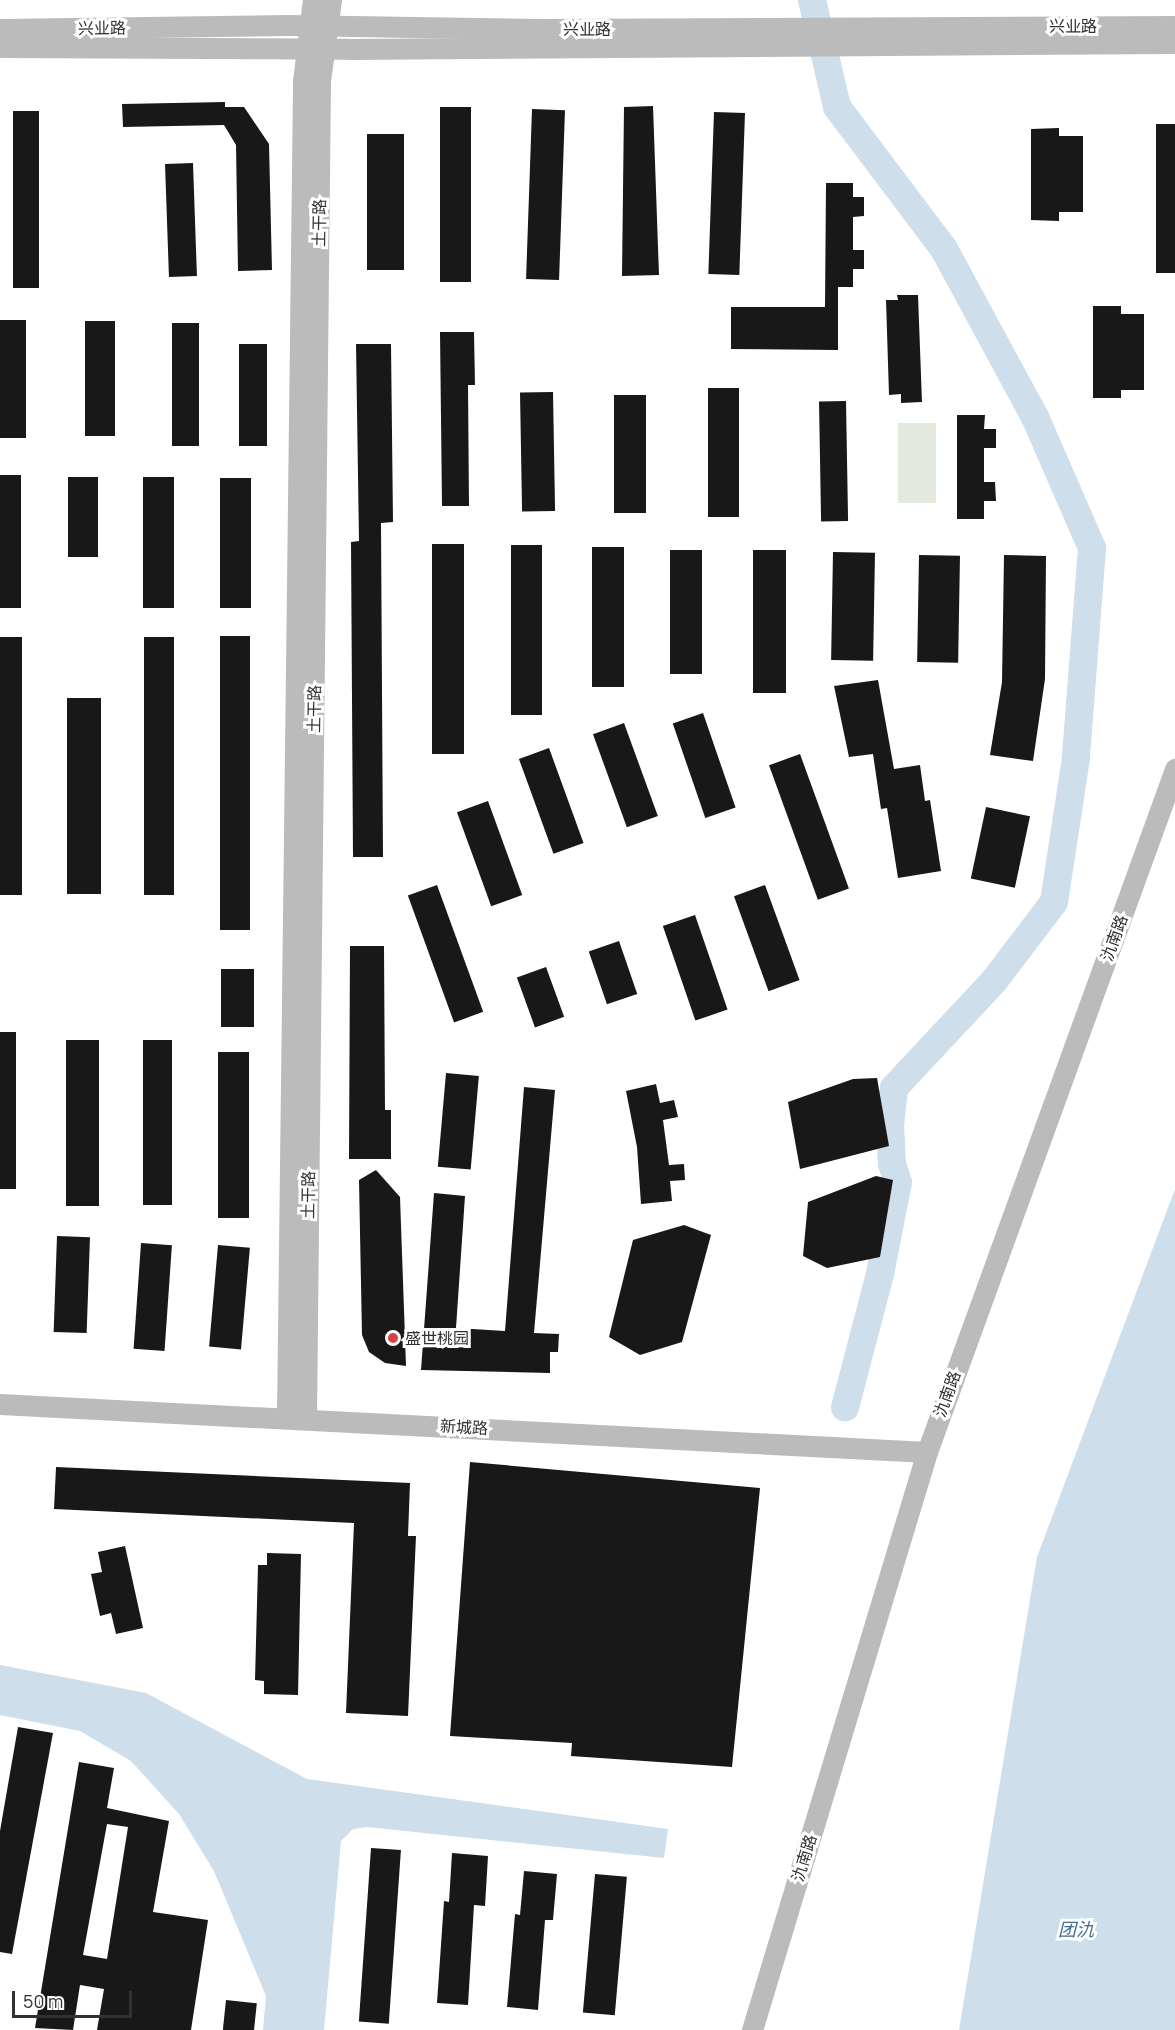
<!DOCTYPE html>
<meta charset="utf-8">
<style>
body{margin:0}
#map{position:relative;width:1175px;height:2030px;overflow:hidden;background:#fff;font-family:Manrope,"Noto Sans SC",sans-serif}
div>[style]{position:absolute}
.green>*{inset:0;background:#e4eade;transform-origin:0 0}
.water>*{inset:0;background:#cfdeeb}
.river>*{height:28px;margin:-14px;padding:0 14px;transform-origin:14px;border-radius:14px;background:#cfdeeb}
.building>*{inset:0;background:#181818;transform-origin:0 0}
.secondary>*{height:21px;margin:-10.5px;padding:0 10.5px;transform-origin:10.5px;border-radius:10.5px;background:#bbb}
.dots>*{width:16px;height:16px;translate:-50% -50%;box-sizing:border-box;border:3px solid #fff;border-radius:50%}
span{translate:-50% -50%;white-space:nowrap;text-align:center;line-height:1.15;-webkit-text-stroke:6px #fff;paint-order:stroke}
.street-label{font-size:16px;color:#313131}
.poi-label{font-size:16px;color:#313131}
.left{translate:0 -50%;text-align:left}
.water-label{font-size:18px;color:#436d8f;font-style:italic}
.scale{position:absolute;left:12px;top:1991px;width:120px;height:27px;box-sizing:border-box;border:3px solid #313131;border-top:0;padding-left:8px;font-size:18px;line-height:21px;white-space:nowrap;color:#313131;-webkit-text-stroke:4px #fff;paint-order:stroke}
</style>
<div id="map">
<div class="green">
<div style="left:898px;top:423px;width:38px;height:80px"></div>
</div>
<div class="water">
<div style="clip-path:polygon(1175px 1189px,1175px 2030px,959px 2030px,1037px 1557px)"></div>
<div style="clip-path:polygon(0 1665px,146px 1693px,307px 1779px,668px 1829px,664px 1858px,367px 1827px,353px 1829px,341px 1841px,324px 2030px,263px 2030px,266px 1996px,214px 1871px,179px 1814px,131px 1761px,80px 1731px,0 1715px)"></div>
</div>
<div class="river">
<div style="left:812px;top:0;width:110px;rotate:76.8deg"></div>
<div style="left:837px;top:107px;width:178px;rotate:53deg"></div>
<div style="left:944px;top:249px;width:191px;rotate:61.6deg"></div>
<div style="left:1035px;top:417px;width:143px;rotate:66.5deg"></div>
<div style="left:1092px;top:548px;width:211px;rotate:94.4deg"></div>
<div style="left:1076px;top:758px;width:146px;rotate:98.7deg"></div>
<div style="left:1054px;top:902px;width:99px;rotate:127.2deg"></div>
<div style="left:994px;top:981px;width:146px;rotate:133.1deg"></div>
<div style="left:894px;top:1088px;width:36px;rotate:96deg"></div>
<div style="left:890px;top:1124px;width:40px;rotate:87.1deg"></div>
<div style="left:892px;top:1164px;width:19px;rotate:72deg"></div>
<div style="left:898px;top:1182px;width:94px;rotate:101.1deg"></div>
<div style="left:880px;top:1274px;width:138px;rotate:104.7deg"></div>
</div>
<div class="building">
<div style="clip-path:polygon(225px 102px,225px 107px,244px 107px,269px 144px,272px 270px,238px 271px,236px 145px,224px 125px,123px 127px,122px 104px)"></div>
<div style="clip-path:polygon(653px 106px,659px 275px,622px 276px,624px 107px)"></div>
<div style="left:440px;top:107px;width:31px;height:175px"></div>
<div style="left:532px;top:109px;width:33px;height:170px;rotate:2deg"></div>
<div style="left:13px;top:111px;width:26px;height:177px"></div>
<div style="left:714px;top:112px;width:31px;height:162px;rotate:2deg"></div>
<div style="left:1156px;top:124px;width:19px;height:149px"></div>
<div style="clip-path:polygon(1059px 128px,1059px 136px,1083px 136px,1083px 212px,1059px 212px,1059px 221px,1031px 220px,1031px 129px)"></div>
<div style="left:404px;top:134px;width:136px;height:37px;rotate:90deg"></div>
<div style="left:193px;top:163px;width:113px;height:28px;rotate:88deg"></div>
<div style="clip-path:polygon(826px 183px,853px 183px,853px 197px,864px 197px,864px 216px,853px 217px,853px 250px,864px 250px,864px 269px,853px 269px,853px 287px,838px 287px,838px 350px,731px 349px,731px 307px,825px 307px)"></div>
<div style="clip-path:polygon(897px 295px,918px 295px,922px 402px,901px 403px,901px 394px,889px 395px,886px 300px,898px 300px)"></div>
<div style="clip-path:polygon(1093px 306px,1121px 306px,1121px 314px,1144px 314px,1144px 390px,1121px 390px,1121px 398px,1093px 398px)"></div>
<div style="left:0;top:320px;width:26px;height:118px"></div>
<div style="left:85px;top:321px;width:30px;height:115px"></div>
<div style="left:172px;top:323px;width:27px;height:123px"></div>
<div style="clip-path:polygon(440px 332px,474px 332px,475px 385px,468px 385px,469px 506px,442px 506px)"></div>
<div style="left:239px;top:344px;width:28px;height:102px"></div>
<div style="clip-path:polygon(356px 344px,391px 344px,393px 522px,381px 523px,383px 857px,353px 857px,351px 542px,359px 541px)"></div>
<div style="left:708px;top:388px;width:31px;height:129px"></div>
<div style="left:553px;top:392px;width:119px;height:33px;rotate:89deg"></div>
<div style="left:614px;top:395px;width:32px;height:118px"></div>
<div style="left:846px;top:401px;width:120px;height:27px;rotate:89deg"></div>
<div style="clip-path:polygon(957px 415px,985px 415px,984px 429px,996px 429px,996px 448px,984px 448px,984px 482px,995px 482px,996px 501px,984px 501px,984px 519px,957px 519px)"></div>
<div style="left:0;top:475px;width:21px;height:133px"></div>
<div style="left:68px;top:477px;width:30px;height:80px"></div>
<div style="left:143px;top:477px;width:31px;height:131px"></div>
<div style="left:220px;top:478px;width:31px;height:130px"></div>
<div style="left:432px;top:544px;width:32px;height:210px"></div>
<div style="left:511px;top:545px;width:31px;height:170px"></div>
<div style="left:624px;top:547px;width:140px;height:32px;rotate:90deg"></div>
<div style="left:702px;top:550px;width:124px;height:32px;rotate:90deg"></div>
<div style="left:753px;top:550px;width:33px;height:143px"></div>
<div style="left:833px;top:552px;width:42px;height:108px;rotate:1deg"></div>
<div style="left:919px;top:555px;width:41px;height:107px;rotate:1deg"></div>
<div style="clip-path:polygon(1004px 555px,1046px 556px,1045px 679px,1033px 761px,990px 755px,1002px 682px)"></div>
<div style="left:220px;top:636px;width:30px;height:294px"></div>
<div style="left:0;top:637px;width:22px;height:258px"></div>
<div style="left:144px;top:637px;width:30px;height:258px"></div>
<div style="clip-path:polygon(878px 680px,894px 769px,920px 765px,925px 801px,930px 800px,941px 871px,898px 878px,887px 808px,881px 809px,873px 754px,849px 757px,834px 686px)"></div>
<div style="left:67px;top:698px;width:34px;height:196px"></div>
<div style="left:703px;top:713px;width:100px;height:32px;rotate:71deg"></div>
<div style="left:624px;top:723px;width:99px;height:33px;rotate:70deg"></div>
<div style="left:549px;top:748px;width:101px;height:32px;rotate:70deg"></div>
<div style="left:800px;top:754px;width:143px;height:33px;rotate:70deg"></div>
<div style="left:488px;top:801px;width:100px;height:33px;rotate:70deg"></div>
<div style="left:986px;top:807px;width:45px;height:73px;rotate:12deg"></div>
<div style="left:437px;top:885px;width:135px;height:31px;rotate:70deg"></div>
<div style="left:765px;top:885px;width:101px;height:33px;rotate:70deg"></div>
<div style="left:695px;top:915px;width:100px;height:34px;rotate:71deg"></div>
<div style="left:619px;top:941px;width:56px;height:32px;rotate:71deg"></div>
<div style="clip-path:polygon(350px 946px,384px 946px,385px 1110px,391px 1110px,391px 1159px,349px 1159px)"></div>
<div style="left:546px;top:967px;width:53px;height:31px;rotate:70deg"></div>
<div style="left:221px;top:969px;width:33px;height:58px"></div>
<div style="left:16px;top:1032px;width:157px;height:16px;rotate:90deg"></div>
<div style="left:66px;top:1040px;width:33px;height:166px"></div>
<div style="left:143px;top:1040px;width:29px;height:165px"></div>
<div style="left:218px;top:1052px;width:31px;height:166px"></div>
<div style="left:446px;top:1073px;width:33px;height:94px;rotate:5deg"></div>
<div style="clip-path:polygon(877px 1078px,889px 1146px,800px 1169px,788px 1102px,853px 1079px)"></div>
<div style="clip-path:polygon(656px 1084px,660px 1103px,674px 1100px,678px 1117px,663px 1120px,669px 1165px,684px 1164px,685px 1180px,670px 1181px,672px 1201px,641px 1204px,637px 1147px,626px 1091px)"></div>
<div style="clip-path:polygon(524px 1087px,555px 1090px,534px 1333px,559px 1334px,558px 1352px,550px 1352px,550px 1373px,421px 1370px,434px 1193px,465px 1196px,456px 1328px,505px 1331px)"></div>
<div style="clip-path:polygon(376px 1170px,400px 1197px,406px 1366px,385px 1363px,369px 1352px,362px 1335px,359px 1180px)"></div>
<div style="clip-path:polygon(876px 1176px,893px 1180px,880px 1257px,827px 1268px,803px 1256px,808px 1202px)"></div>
<div style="clip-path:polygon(684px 1225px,711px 1235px,682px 1342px,640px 1355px,609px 1337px,633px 1240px)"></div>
<div style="left:57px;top:1236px;width:33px;height:96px;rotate:2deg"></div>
<div style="left:141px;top:1243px;width:31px;height:106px;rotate:4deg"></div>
<div style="left:218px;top:1245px;width:32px;height:102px;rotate:5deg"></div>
<div style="clip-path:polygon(470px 1462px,760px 1488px,732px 1767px,571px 1756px,572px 1743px,450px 1736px)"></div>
<div style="clip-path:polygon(56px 1467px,410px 1483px,408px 1536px,416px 1536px,408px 1716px,346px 1713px,354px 1523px,54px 1509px)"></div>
<div style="clip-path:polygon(125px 1546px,143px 1628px,116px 1634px,111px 1613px,100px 1616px,91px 1574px,102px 1572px,98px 1552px)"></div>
<div style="clip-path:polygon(267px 1553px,301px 1554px,298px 1695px,264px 1694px,264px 1681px,255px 1680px,258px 1565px,267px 1565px)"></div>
<div style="clip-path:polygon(18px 1727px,53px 1733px,12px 1954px,0 1952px,0 1831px)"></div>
<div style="clip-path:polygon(evenodd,79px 1762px,114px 1768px,107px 1808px,169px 1821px,153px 1912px,208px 1920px,191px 2030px,97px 2030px,104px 1989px,80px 1985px,73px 2030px,35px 2028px,79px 1762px,107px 1824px,128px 1827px,107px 1959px,83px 1955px,107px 1824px)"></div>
<div style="left:371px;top:1848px;width:30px;height:174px;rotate:4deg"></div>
<div style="clip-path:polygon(452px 1853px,488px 1856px,485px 1906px,474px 1905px,468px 2005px,437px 2003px,444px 1901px,449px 1902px)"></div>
<div style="clip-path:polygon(524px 1871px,557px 1874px,553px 1920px,545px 1920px,538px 2010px,507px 2007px,515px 1914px,520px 1915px)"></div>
<div style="left:595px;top:1874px;width:32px;height:139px;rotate:5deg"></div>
<div style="left:226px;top:2000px;width:31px;height:30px;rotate:6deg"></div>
</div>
<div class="secondary">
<div style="left:0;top:29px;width:288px;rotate:-0.8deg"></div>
<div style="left:288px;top:25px;width:256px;rotate:0.9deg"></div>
<div style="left:544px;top:29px;width:631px;rotate:-0.27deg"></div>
<div style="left:0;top:47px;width:349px;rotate:0.3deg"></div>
<div style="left:349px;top:49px;width:826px;rotate:-0.42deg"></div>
<div style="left:0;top:1404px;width:928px;rotate:2.96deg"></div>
<div style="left:287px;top:1416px;width:1335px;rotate:-89.31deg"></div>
<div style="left:303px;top:81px;width:82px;rotate:-83deg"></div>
<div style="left:306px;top:1418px;width:1337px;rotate:-89.4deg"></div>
<div style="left:320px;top:81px;width:82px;rotate:-82.3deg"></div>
<div style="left:752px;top:2030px;width:604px;rotate:-73.16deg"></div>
<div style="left:927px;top:1452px;width:727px;rotate:-70.04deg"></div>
</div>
<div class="dots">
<div style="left:393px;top:1338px;background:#db4143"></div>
</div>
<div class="street-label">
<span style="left:1073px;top:26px">兴业路</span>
<span style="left:102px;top:28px;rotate:-1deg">兴业路</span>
<span style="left:587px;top:29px">兴业路</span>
<span style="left:319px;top:223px;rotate:-89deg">土干路</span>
<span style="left:314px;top:709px;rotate:-89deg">土干路</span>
<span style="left:1114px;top:938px;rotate:-70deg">氿南路</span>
<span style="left:308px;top:1195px;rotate:-89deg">土干路</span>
<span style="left:947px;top:1394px;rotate:-70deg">氿南路</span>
<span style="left:464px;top:1427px;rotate:3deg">新城路</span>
<span style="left:804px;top:1858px;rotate:-73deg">氿南路</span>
</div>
<div class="poi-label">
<span class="left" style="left:405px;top:1338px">盛世桃园</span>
</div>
<div class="water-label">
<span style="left:1076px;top:1929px">团氿</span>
</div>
<div class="scale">50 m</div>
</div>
